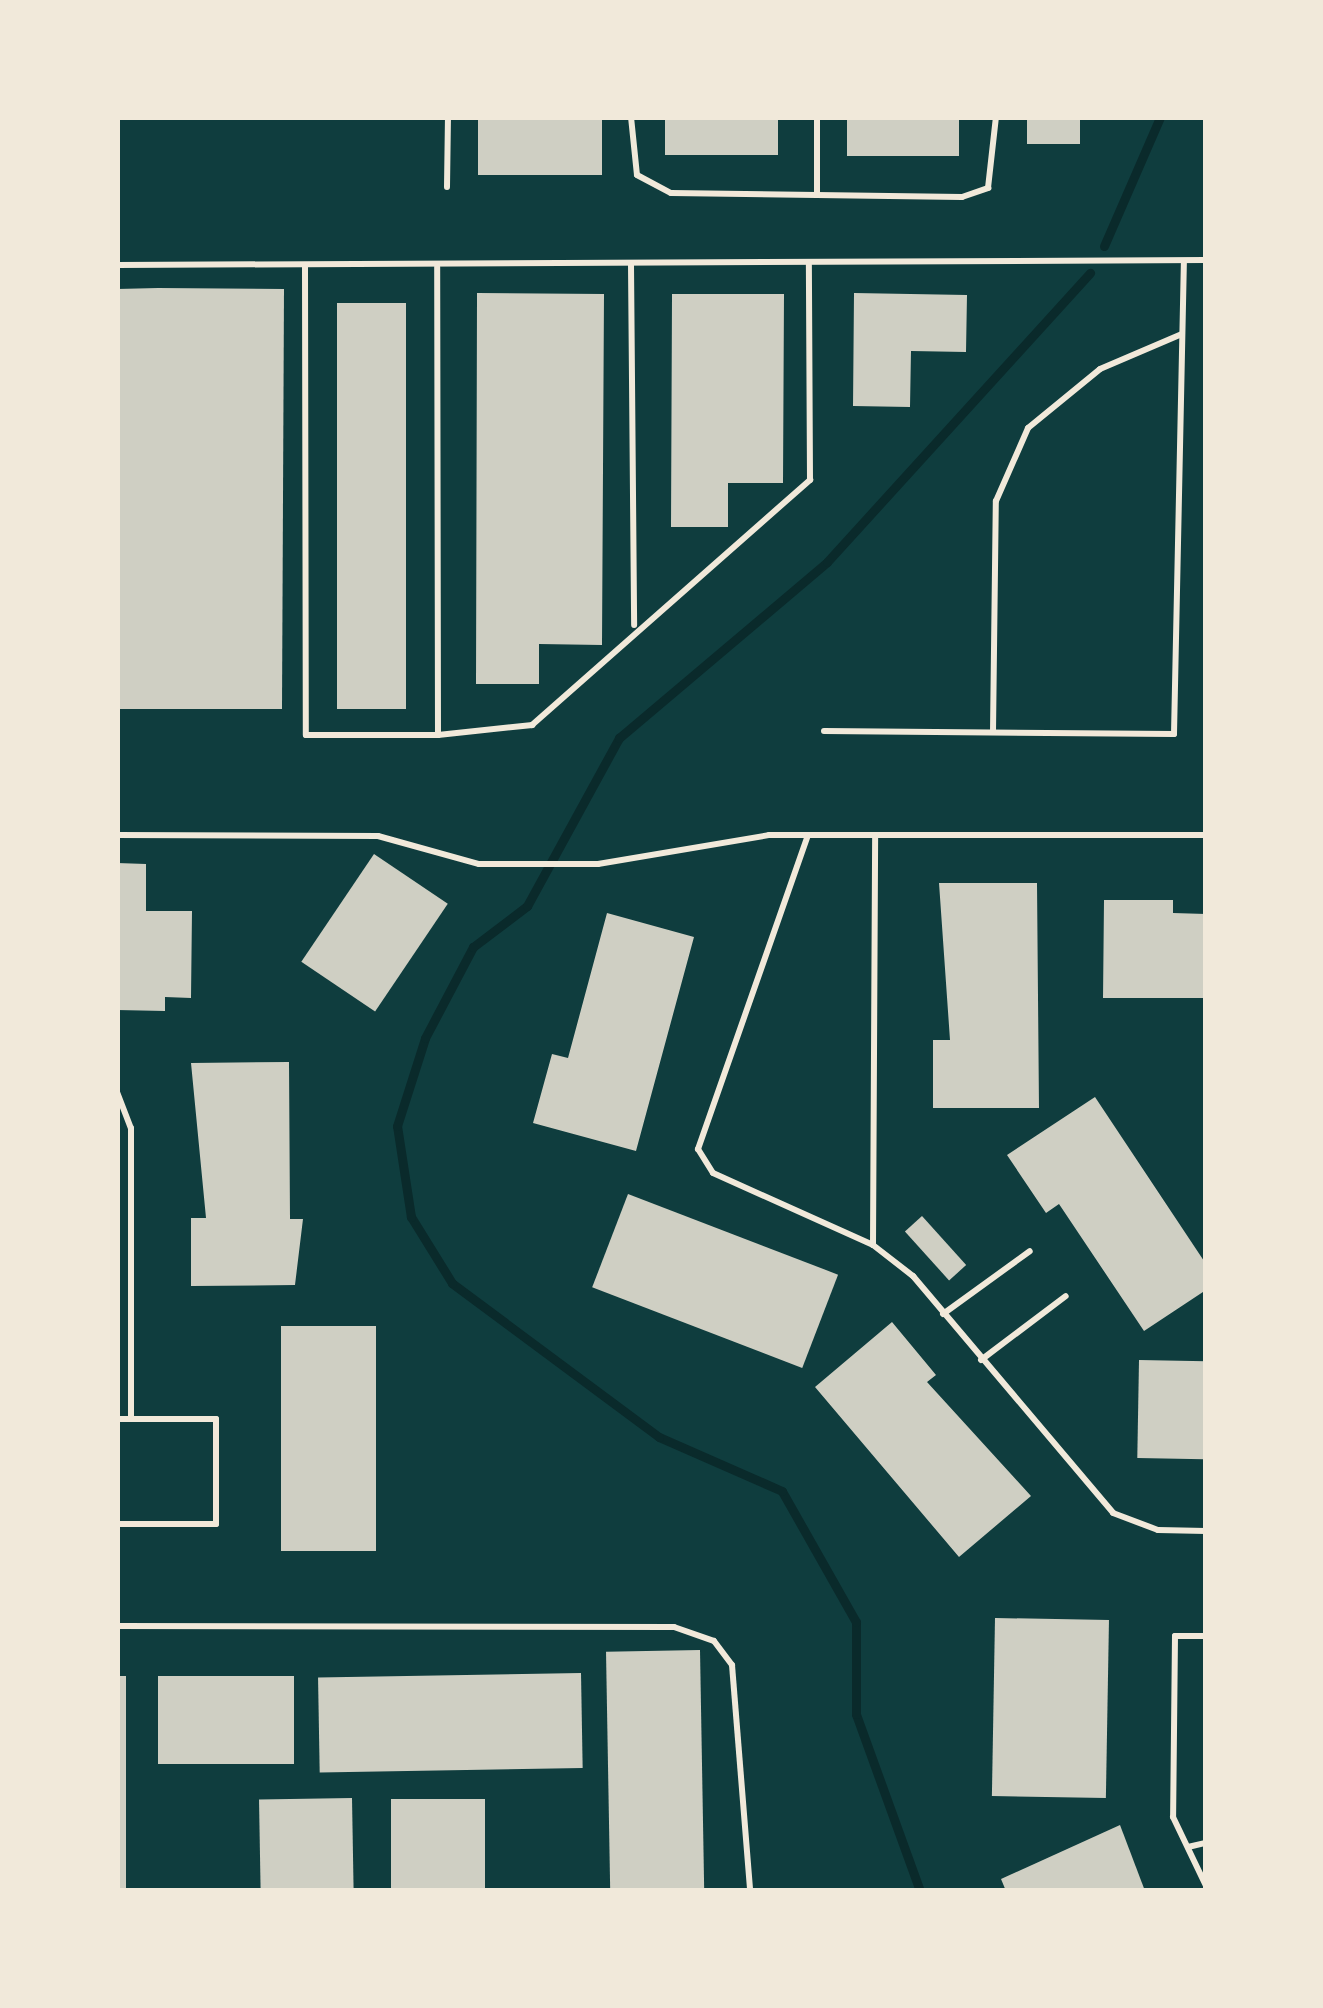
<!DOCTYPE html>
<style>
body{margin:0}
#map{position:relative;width:1323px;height:2008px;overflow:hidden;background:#0f3d3e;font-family:"DejaVu Sans",sans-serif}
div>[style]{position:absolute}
.stream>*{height:9px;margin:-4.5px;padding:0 4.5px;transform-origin:4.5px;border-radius:4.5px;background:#0a2a2b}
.building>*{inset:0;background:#cfcfc3;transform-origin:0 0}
.service>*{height:6px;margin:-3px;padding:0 3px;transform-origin:3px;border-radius:3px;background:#f1e9da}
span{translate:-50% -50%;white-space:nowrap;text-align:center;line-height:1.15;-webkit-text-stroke:12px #f1e9da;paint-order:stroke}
.frame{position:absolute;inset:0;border:120px solid #f1e9da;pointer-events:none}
</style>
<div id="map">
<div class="stream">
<div style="left:1104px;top:246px;width:141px;rotate:-66.5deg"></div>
<div style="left:920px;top:1891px;width:188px;rotate:-109.9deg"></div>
<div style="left:856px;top:1714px;width:92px;rotate:-90deg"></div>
<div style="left:856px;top:1622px;width:150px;rotate:-119.5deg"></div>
<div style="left:782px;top:1491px;width:134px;rotate:-156.3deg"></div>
<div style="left:659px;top:1437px;width:258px;rotate:-143.4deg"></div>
<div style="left:452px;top:1283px;width:78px;rotate:-121.8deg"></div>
<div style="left:411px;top:1217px;width:92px;rotate:-98.7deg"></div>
<div style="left:397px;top:1126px;width:92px;rotate:-72.3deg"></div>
<div style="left:425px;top:1038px;width:103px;rotate:-62.2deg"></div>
<div style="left:473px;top:947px;width:68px;rotate:-37.2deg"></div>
<div style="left:527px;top:906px;width:192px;rotate:-61.3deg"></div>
<div style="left:619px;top:738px;width:272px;rotate:-40.2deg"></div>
<div style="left:827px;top:562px;width:391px;rotate:-47.7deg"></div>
</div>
<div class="building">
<div style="left:478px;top:117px;width:124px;height:58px"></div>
<div style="left:665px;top:117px;width:113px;height:38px"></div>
<div style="left:847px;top:117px;width:112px;height:39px"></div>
<div style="left:1027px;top:117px;width:53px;height:27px"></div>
<div style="clip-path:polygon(158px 288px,284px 289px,282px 709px,117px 709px,117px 289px)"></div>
<div style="clip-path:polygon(477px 293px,604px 294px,602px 645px,539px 644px,539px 684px,476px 684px)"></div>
<div style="clip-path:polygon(854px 293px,967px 295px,966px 352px,911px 351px,910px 407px,853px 406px)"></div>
<div style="clip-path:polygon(672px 294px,784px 294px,783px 483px,728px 483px,728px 527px,671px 527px)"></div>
<div style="left:337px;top:303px;width:69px;height:406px"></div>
<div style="left:374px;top:854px;width:89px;height:130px;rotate:34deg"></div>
<div style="clip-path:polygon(117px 863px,146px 864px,146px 911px,192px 911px,191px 998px,165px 997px,165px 1011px,117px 1010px)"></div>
<div style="clip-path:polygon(939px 883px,1037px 883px,1039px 1108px,933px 1108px,933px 1040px,950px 1040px)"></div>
<div style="clip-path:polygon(1104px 900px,1173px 900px,1173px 913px,1206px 914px,1206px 998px,1103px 998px)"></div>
<div style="clip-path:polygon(607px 913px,694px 937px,636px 1151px,533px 1123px,552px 1054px,568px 1058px)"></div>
<div style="clip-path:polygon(289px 1062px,290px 1219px,303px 1219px,295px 1285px,191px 1286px,191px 1218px,206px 1218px,191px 1063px)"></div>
<div style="clip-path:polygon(1095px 1097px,1206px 1264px,1206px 1290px,1144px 1331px,1059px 1204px,1046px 1213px,1007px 1155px)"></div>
<div style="left:628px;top:1194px;width:225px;height:100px;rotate:21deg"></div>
<div style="left:922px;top:1216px;width:66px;height:23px;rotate:48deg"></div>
<div style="clip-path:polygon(892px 1322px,936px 1375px,927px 1382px,1031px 1496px,959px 1557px,815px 1387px)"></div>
<div style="left:376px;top:1326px;width:225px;height:95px;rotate:90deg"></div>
<div style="left:1139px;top:1360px;width:67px;height:98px;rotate:1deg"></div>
<div style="left:995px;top:1618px;width:114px;height:178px;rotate:1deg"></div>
<div style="left:700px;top:1650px;width:241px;height:94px;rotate:89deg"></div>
<div style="left:581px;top:1673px;width:95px;height:263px;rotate:89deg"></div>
<div style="left:117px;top:1676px;width:9px;height:215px"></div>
<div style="left:158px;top:1676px;width:136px;height:88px"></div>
<div style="left:352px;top:1798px;width:93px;height:93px;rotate:89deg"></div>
<div style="left:391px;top:1799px;width:94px;height:92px"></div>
<div style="clip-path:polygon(1120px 1825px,1145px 1891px,1006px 1891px,1001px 1879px)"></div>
</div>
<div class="service">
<div style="left:631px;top:117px;width:58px;rotate:84.1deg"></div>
<div style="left:637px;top:175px;width:38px;rotate:28deg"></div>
<div style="left:671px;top:193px;width:291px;rotate:0.8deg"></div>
<div style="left:962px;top:197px;width:28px;rotate:-19deg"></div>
<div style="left:988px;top:188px;width:71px;rotate:-83.6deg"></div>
<div style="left:447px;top:187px;width:70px;rotate:-89.2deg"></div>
<div style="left:817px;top:195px;width:78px;rotate:-90deg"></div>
<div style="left:117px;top:265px;width:1089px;rotate:-0.26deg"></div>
<div style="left:631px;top:265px;width:360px;rotate:89.5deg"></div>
<div style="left:305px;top:267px;width:468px;rotate:89.9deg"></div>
<div style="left:306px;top:735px;width:132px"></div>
<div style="left:438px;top:735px;width:468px;rotate:-90.1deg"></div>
<div style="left:824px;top:731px;width:350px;rotate:0.5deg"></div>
<div style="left:1174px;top:734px;width:472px;rotate:-88.8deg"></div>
<div style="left:993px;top:732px;width:231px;rotate:-89.3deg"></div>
<div style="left:996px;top:501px;width:80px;rotate:-66.3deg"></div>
<div style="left:1028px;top:428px;width:93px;rotate:-39.3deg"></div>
<div style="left:1100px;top:369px;width:89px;rotate:-23.1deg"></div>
<div style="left:438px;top:735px;width:95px;rotate:-6.1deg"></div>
<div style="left:532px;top:725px;width:371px;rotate:-41.4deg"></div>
<div style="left:810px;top:480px;width:215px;rotate:-90.3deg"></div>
<div style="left:117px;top:835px;width:261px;rotate:0.2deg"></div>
<div style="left:378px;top:836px;width:105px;rotate:15.5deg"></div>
<div style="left:479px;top:864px;width:119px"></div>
<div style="left:598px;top:864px;width:173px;rotate:-9.6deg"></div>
<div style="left:769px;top:835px;width:437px"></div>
<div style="left:808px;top:835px;width:333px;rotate:109.3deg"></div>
<div style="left:698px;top:1149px;width:28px;rotate:58deg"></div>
<div style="left:713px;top:1173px;width:175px;rotate:24.2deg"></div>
<div style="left:873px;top:1245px;width:51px;rotate:37.8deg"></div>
<div style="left:913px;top:1276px;width:310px;rotate:49.8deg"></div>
<div style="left:1113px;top:1513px;width:48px;rotate:20.7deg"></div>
<div style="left:1158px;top:1530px;width:48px;rotate:1.2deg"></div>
<div style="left:117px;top:1092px;width:39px;rotate:69deg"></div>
<div style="left:131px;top:1128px;width:291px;rotate:90deg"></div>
<div style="left:873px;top:1245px;width:410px;rotate:-89.7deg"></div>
<div style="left:943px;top:1314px;width:107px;rotate:-35.9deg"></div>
<div style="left:981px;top:1360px;width:106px;rotate:-37deg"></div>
<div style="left:117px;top:1419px;width:99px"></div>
<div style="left:216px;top:1419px;width:105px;rotate:90deg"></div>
<div style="left:216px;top:1524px;width:99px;rotate:180deg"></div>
<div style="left:117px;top:1626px;width:557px;rotate:0.1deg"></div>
<div style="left:674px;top:1627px;width:42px;rotate:19.3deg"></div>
<div style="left:714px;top:1641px;width:30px;rotate:53deg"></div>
<div style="left:732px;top:1665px;width:227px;rotate:85.4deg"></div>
<div style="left:1206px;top:1636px;width:31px;rotate:180deg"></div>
<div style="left:1175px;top:1636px;width:181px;rotate:90.6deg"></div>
<div style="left:1173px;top:1817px;width:76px;rotate:64.4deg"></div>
<div style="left:1188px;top:1847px;width:18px;rotate:-13deg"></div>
</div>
<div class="frame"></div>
</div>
